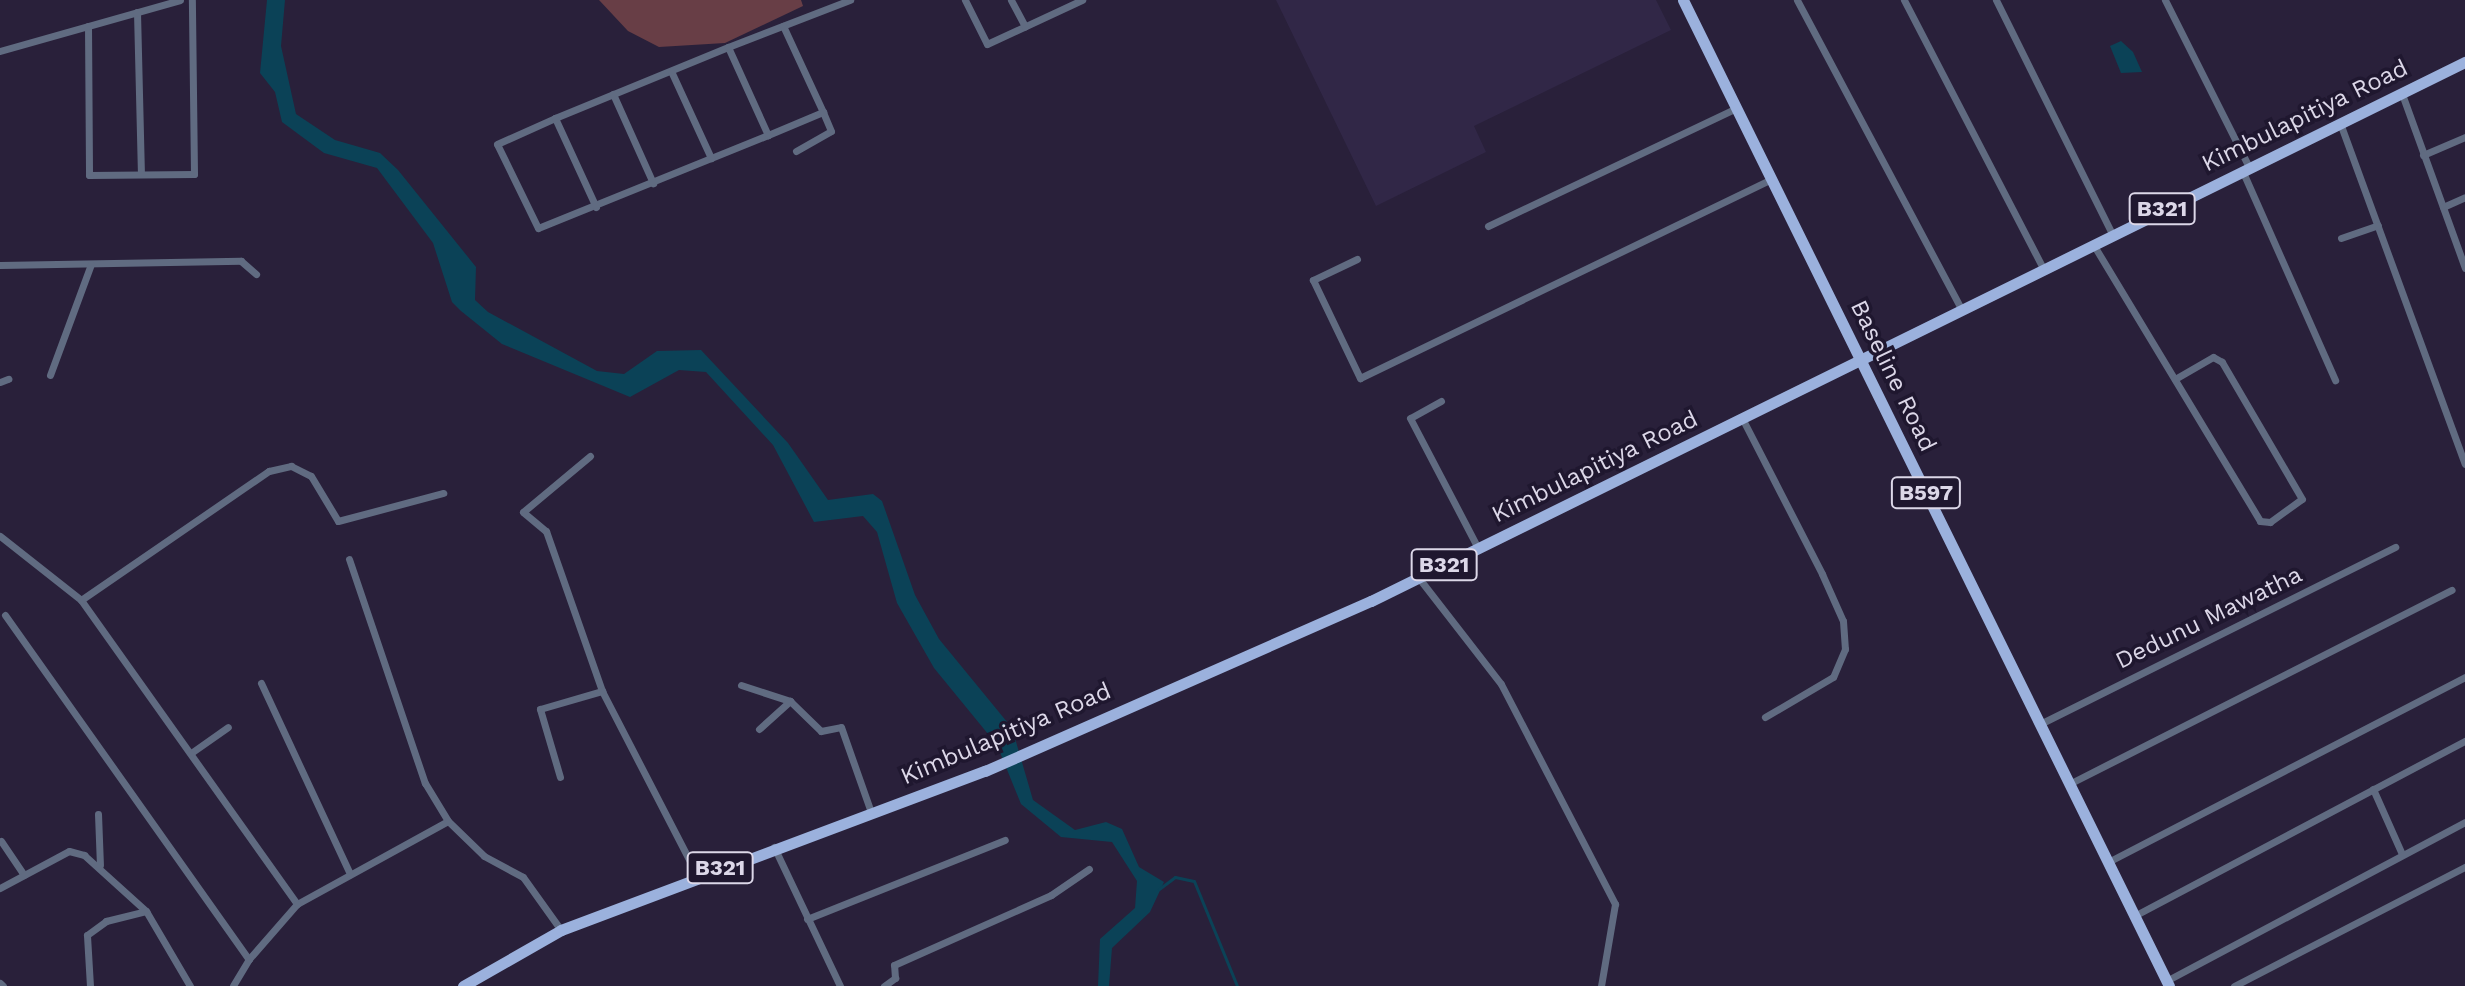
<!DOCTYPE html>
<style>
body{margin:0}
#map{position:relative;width:2465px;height:986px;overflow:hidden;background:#29203a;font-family:"Work Sans",sans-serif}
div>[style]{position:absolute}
.built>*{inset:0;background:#312747}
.green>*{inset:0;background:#683e46}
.water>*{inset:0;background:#0b4257}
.stream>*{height:3px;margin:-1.5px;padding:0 1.5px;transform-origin:1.5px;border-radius:1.5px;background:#0b4257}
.minor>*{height:7px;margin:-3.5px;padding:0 3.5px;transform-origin:3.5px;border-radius:3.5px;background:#606b81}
.primary>*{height:11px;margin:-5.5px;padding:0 5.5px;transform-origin:5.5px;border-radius:5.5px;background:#9bb1dd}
span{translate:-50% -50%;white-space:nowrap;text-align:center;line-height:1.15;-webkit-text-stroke:7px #1f172f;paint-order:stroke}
.shield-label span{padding:2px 6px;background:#1f172f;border:2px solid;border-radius:6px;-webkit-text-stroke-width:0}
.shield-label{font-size:22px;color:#dcd7e8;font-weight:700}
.street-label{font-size:24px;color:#dcd7e8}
</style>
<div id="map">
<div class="built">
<div style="clip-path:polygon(1276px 0,1656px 0,1671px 30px,1474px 126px,1486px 152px,1376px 206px)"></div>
</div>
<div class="green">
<div style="clip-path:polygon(599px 0,801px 0,803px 6px,725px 43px,659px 47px,628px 31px)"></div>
</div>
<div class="water">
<div style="clip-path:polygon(267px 0,285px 0,281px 46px,296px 114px,335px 140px,380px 153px,398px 170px,476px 267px,475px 300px,488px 312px,597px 371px,624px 374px,657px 351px,701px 350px,788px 443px,828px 500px,873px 494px,882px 501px,915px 595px,939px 639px,1012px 728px,1033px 800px,1075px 830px,1106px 822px,1122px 829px,1139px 867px,1164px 882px,1150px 912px,1112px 948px,1109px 986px,1098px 986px,1100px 939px,1135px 908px,1137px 881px,1112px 842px,1061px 837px,1021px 804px,997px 745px,934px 668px,897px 603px,877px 532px,863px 516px,814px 522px,773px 445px,706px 372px,679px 370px,630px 397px,502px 344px,461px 311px,452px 302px,433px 243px,377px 168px,324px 153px,282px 122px,275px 92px,260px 73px)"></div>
<div style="clip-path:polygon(2121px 41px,2133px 52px,2142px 72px,2121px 73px,2110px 46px)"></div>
</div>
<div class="stream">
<div style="left:1159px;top:889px;width:20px;rotate:-37deg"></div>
<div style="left:1175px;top:877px;width:19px;rotate:12deg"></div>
<div style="left:1194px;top:881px;width:113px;rotate:67.7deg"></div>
</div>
<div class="minor">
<div style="left:965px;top:0;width:49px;rotate:63.4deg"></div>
<div style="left:987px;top:44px;width:105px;rotate:-24.9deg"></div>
<div style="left:1011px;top:0;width:30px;rotate:62deg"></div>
<div style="left:1797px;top:0;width:349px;rotate:62deg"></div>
<div style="left:1904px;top:0;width:302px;rotate:62.6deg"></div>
<div style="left:1996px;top:0;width:261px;rotate:63.6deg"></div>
<div style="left:2165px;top:0;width:187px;rotate:63.3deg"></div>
<div style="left:137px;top:12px;width:162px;rotate:88.6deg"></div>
<div style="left:88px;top:26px;width:149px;rotate:89.6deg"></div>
<div style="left:89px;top:175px;width:105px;rotate:-0.5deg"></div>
<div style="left:194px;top:174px;width:174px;rotate:-90.7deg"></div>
<div style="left:728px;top:47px;width:97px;rotate:65.6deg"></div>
<div style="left:768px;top:135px;width:248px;rotate:158deg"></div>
<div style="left:538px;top:228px;width:93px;rotate:-116deg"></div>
<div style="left:497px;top:144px;width:64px;rotate:-24.1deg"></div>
<div style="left:555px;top:118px;width:187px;rotate:-22.3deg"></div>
<div style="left:728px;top:47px;width:131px;rotate:-21.1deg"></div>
<div style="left:0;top:51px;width:187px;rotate:-15.8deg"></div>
<div style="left:671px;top:71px;width:96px;rotate:65.3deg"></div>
<div style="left:613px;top:94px;width:98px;rotate:65.8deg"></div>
<div style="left:2402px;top:94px;width:185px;rotate:70.1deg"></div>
<div style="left:555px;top:118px;width:98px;rotate:65.3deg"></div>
<div style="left:2340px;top:123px;width:363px;rotate:69.9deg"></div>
<div style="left:768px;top:135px;width:60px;rotate:-22.7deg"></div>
<div style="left:823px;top:112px;width:95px;rotate:-114.9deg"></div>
<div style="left:796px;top:151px;width:40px;rotate:-29.7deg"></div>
<div style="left:831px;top:131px;width:21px;rotate:-113deg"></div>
<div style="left:2423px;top:155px;width:46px;rotate:-23.2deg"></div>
<div style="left:2242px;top:170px;width:230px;rotate:66.1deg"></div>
<div style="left:2443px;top:207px;width:24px;rotate:-24deg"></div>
<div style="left:1488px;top:226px;width:276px;rotate:-25.4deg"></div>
<div style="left:2341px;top:238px;width:39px;rotate:-19deg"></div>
<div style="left:2093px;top:244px;width:323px;rotate:58.9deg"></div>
<div style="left:2260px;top:521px;width:10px;rotate:6deg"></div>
<div style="left:2270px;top:522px;width:39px;rotate:-36deg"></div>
<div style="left:2302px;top:499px;width:159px;rotate:-120.3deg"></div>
<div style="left:2222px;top:362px;width:10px;rotate:-151deg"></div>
<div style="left:2213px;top:357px;width:44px;rotate:149.9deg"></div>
<div style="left:1357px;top:259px;width:49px;rotate:154.5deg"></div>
<div style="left:1313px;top:280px;width:109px;rotate:64.4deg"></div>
<div style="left:1360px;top:378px;width:458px;rotate:-25.8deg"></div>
<div style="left:0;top:265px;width:241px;rotate:-1deg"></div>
<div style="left:241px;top:261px;width:20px;rotate:41deg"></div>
<div style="left:50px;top:375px;width:118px;rotate:-69.7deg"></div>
<div style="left:0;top:382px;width:9px;rotate:-21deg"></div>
<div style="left:1441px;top:401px;width:35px;rotate:151deg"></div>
<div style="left:1410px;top:418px;width:147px;rotate:62.4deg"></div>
<div style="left:1743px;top:420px;width:173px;rotate:62.8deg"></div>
<div style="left:1822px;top:574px;width:51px;rotate:65.9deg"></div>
<div style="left:1843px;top:621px;width:28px;rotate:86deg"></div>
<div style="left:1845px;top:649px;width:30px;rotate:113deg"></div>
<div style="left:1833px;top:677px;width:79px;rotate:149.5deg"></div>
<div style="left:590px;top:456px;width:87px;rotate:140.1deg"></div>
<div style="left:523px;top:512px;width:30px;rotate:40deg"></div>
<div style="left:546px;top:531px;width:170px;rotate:70.7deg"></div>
<div style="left:602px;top:691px;width:209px;rotate:62.7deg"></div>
<div style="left:0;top:536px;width:103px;rotate:38.3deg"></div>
<div style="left:81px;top:600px;width:373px;rotate:54.6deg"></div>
<div style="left:297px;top:904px;width:172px;rotate:-28.8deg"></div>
<div style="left:349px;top:559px;width:237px;rotate:71.3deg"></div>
<div style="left:425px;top:783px;width:44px;rotate:58.8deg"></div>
<div style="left:448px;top:821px;width:50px;rotate:44.2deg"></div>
<div style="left:484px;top:856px;width:44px;rotate:28.3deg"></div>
<div style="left:523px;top:877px;width:65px;rotate:54.4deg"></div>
<div style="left:1418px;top:577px;width:135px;rotate:52.2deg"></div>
<div style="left:1501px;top:684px;width:248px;rotate:62.6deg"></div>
<div style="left:1615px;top:904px;width:83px;rotate:99.7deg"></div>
<div style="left:81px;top:600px;width:228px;rotate:-34.5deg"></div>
<div style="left:269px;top:471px;width:23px;rotate:-13deg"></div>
<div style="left:291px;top:466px;width:22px;rotate:27deg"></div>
<div style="left:311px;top:476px;width:52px;rotate:59deg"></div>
<div style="left:338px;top:521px;width:109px;rotate:-14.9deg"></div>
<div style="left:5px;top:615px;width:422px;rotate:54.7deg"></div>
<div style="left:249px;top:959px;width:31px;rotate:121deg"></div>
<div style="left:261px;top:683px;width:211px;rotate:65deg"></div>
<div style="left:741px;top:685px;width:52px;rotate:18.1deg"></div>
<div style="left:790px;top:701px;width:43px;rotate:44.1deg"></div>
<div style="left:821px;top:731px;width:20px;rotate:-11deg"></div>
<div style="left:841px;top:727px;width:90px;rotate:70.6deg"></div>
<div style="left:2040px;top:724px;width:397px;rotate:-26.5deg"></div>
<div style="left:759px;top:729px;width:42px;rotate:-42.1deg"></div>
<div style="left:191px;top:753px;width:45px;rotate:-35.1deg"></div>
<div style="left:560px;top:777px;width:71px;rotate:-106.4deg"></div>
<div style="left:540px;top:709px;width:65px;rotate:-16.2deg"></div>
<div style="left:2069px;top:784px;width:429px;rotate:-26.9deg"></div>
<div style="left:2373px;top:789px;width:71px;rotate:66deg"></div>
<div style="left:98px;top:814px;width:51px;rotate:87.8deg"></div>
<div style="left:1px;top:841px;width:41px;rotate:55.9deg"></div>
<div style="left:774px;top:847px;width:154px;rotate:64.6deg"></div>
<div style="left:2108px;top:862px;width:402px;rotate:-27.4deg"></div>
<div style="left:0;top:888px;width:78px;rotate:-28.2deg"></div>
<div style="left:69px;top:851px;width:16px;rotate:15deg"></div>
<div style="left:84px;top:855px;width:84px;rotate:42.1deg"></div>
<div style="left:146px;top:911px;width:87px;rotate:59.6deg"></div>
<div style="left:2134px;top:916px;width:374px;rotate:-27.9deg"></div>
<div style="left:807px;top:919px;width:213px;rotate:-21.8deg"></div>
<div style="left:249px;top:959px;width:73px;rotate:-48.9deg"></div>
<div style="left:2166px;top:981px;width:339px;rotate:-28deg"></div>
<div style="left:0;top:983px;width:4px;rotate:45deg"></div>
<div style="left:90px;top:986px;width:51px;rotate:-93.4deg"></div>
<div style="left:87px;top:935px;width:24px;rotate:-36deg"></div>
<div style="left:106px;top:921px;width:41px;rotate:-14deg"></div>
<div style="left:884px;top:986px;width:14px;rotate:-36deg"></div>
<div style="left:895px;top:978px;width:13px;rotate:-94deg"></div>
<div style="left:894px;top:965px;width:172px;rotate:-24deg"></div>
<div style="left:1051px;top:895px;width:46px;rotate:-34.4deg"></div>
<div style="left:2234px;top:986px;width:260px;rotate:-27.3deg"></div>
</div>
<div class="primary">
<div style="left:1683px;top:0;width:1099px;rotate:63.76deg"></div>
<div style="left:463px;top:986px;width:113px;rotate:-29.7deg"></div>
<div style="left:561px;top:930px;width:453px;rotate:-20.6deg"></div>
<div style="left:985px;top:771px;width:422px;rotate:-23.8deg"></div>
<div style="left:1371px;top:601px;width:1220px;rotate:-26.23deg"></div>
</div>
<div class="shield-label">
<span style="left:2162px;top:209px">B321</span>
<span style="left:1926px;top:493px">B597</span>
<span style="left:1444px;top:565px">B321</span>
<span style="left:720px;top:868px">B321</span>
</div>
<div class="street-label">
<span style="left:2305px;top:116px;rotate:-26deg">Kimbulapitiya Road</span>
<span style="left:1893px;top:376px;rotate:64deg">Baseline Road</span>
<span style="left:1595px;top:467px;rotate:-26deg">Kimbulapitiya Road</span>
<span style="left:2209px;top:618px;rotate:-26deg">Dedunu Mawatha</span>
<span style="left:1006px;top:734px;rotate:-23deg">Kimbulapitiya Road</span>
</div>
</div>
